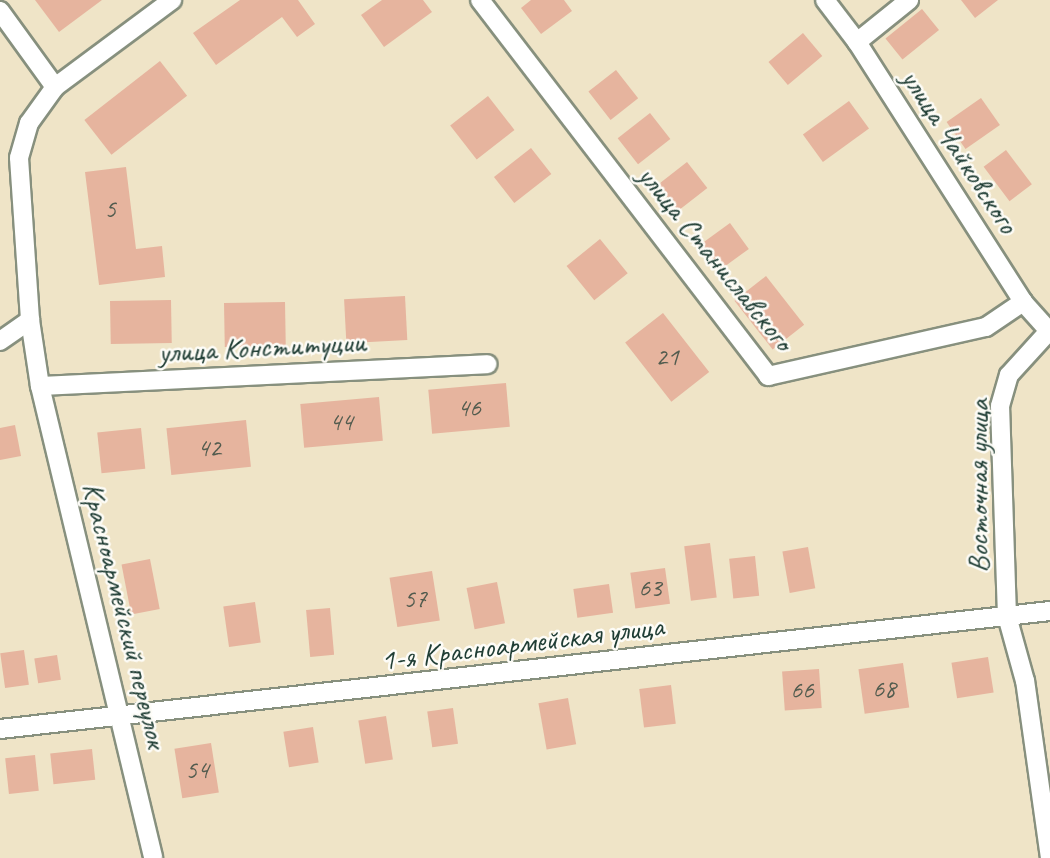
<!DOCTYPE html>
<meta charset="utf-8">
<style>
body{margin:0}
#map{position:relative;width:1050px;height:858px;overflow:hidden;background:#efe4c7;font-family:Caveat,sans-serif}
div>[style]{position:absolute}
.building>*{inset:0;background:#e6b49e;transform-origin:0 0}
.roads{filter:drop-shadow(2px 0 #87907e) drop-shadow(-2px 0 #87907e) drop-shadow(0 2px #87907e) drop-shadow(0 -2px #87907e)}
.street>*{height:18px;margin:-9px;padding:0 9px;transform-origin:9px;border-radius:9px;background:#fff}
span{translate:-50% -50%;white-space:nowrap;text-align:center;line-height:1.15;-webkit-text-stroke:5px #fdfcf7;paint-order:stroke}
.number-label{font-size:26px;color:#515b4e}
.number-label span{-webkit-text-stroke-width:0}
.street-label{font-size:30px;color:#1f3d34}
</style>
<div id="map">
<div class="building">
<div style="clip-path:polygon(35px 0,102px 0,59px 32px)"></div>
<div style="clip-path:polygon(240px 0,298px 0,315px 24px,297px 37px,282px 17px,216px 65px,193px 33px)"></div>
<div style="clip-path:polygon(382px 0,423px 0,432px 12px,384px 47px,361px 15px)"></div>
<div style="clip-path:polygon(531px 0,564px 0,572px 11px,541px 34px,521px 8px)"></div>
<div style="clip-path:polygon(961px 0,998px 0,975px 18px)"></div>
<div style="left:922px;top:9px;width:27px;height:47px;rotate:51deg"></div>
<div style="left:803px;top:33px;width:30px;height:45px;rotate:50deg"></div>
<div style="left:160px;top:61px;width:44px;height:96px;rotate:52deg"></div>
<div style="left:616px;top:70px;width:36px;height:35px;rotate:52deg"></div>
<div style="left:488px;top:96px;width:43px;height:48px;rotate:52deg"></div>
<div style="left:981px;top:98px;width:33px;height:42px;rotate:55deg"></div>
<div style="left:849px;top:101px;width:34px;height:57px;rotate:54deg"></div>
<div style="left:650px;top:113px;width:33px;height:41px;rotate:52deg"></div>
<div style="left:531px;top:148px;width:33px;height:47px;rotate:52deg"></div>
<div style="left:1006px;top:150px;width:43px;height:28px;rotate:53deg"></div>
<div style="left:687px;top:162px;width:33px;height:37px;rotate:52deg"></div>
<div style="clip-path:polygon(126px 167px,136px 249px,162px 246px,165px 277px,99px 285px,85px 172px)"></div>
<div style="left:730px;top:223px;width:32px;height:37px;rotate:54deg"></div>
<div style="left:600px;top:239px;width:44px;height:43px;rotate:51deg"></div>
<div style="left:766px;top:276px;width:62px;height:40px;rotate:52deg"></div>
<div style="left:405px;top:296px;width:44px;height:61px;rotate:87deg"></div>
<div style="left:171px;top:300px;width:43px;height:61px;rotate:89deg"></div>
<div style="left:285px;top:302px;width:44px;height:61px;rotate:89deg"></div>
<div style="left:663px;top:313px;width:75px;height:48px;rotate:52deg"></div>
<div style="left:506px;top:383px;width:44px;height:78px;rotate:85deg"></div>
<div style="left:379px;top:397px;width:44px;height:79px;rotate:85deg"></div>
<div style="left:246px;top:420px;width:47px;height:80px;rotate:84deg"></div>
<div style="clip-path:polygon(15px 425px,21px 456px,0 460px,0 428px)"></div>
<div style="left:141px;top:428px;width:41px;height:44px;rotate:84deg"></div>
<div style="left:710px;top:543px;width:55px;height:26px;rotate:83deg"></div>
<div style="left:808px;top:547px;width:42px;height:26px;rotate:80deg"></div>
<div style="left:755px;top:556px;width:40px;height:26px;rotate:84deg"></div>
<div style="left:150px;top:559px;width:51px;height:29px;rotate:79deg"></div>
<div style="left:665px;top:568px;width:36px;height:35px;rotate:82deg"></div>
<div style="left:432px;top:571px;width:50px;height:43px;rotate:81deg"></div>
<div style="left:497px;top:582px;width:42px;height:31px;rotate:79deg"></div>
<div style="left:609px;top:584px;width:29px;height:36px;rotate:82deg"></div>
<div style="left:255px;top:602px;width:41px;height:32px;rotate:82deg"></div>
<div style="left:330px;top:608px;width:47px;height:24px;rotate:85deg"></div>
<div style="left:24px;top:650px;width:35px;height:24px;rotate:82deg"></div>
<div style="left:57px;top:655px;width:25px;height:23px;rotate:81deg"></div>
<div style="left:988px;top:657px;width:36px;height:37px;rotate:81deg"></div>
<div style="left:903px;top:663px;width:45px;height:45px;rotate:82deg"></div>
<div style="left:819px;top:669px;width:39px;height:37px;rotate:86deg"></div>
<div style="left:671px;top:685px;width:39px;height:32px;rotate:83deg"></div>
<div style="left:568px;top:698px;width:47px;height:30px;rotate:80deg"></div>
<div style="left:453px;top:708px;width:36px;height:26px;rotate:82deg"></div>
<div style="left:386px;top:716px;width:44px;height:28px;rotate:81deg"></div>
<div style="left:313px;top:727px;width:36px;height:30px;rotate:81deg"></div>
<div style="left:211px;top:743px;width:50px;height:37px;rotate:81deg"></div>
<div style="left:92px;top:749px;width:31px;height:42px;rotate:84deg"></div>
<div style="left:35px;top:755px;width:36px;height:30px;rotate:84deg"></div>
</div>
<div class="roads">
<div class="street">
<div style="left:480px;top:0;width:474px;rotate:52.5deg"></div>
<div style="left:768px;top:376px;width:223px;rotate:-12.7deg"></div>
<div style="left:986px;top:327px;width:45px;rotate:-34deg"></div>
<div style="left:825px;top:0;width:53px;rotate:52.7deg"></div>
<div style="left:857px;top:42px;width:308px;rotate:57.4deg"></div>
<div style="left:1023px;top:302px;width:39px;rotate:48deg"></div>
<div style="left:0;top:11px;width:94px;rotate:54.1deg"></div>
<div style="left:55px;top:87px;width:44px;rotate:125.8deg"></div>
<div style="left:29px;top:123px;width:36px;rotate:106deg"></div>
<div style="left:19px;top:158px;width:162px;rotate:86.1deg"></div>
<div style="left:30px;top:320px;width:67px;rotate:81.4deg"></div>
<div style="left:40px;top:386px;width:485px;rotate:76.5deg"></div>
<div style="left:857px;top:42px;width:67px;rotate:-38.9deg"></div>
<div style="left:55px;top:87px;width:146px;rotate:-36.6deg"></div>
<div style="left:0;top:341px;width:37px;rotate:-35deg"></div>
<div style="left:40px;top:386px;width:448px;rotate:-2.8deg"></div>
<div style="left:0;top:729px;width:1057px;rotate:-6.41deg"></div>
<div style="left:1050px;top:858px;width:179px;rotate:-98deg"></div>
<div style="left:1025px;top:681px;width:67px;rotate:-105.5deg"></div>
<div style="left:1007px;top:616px;width:210px;rotate:-91.9deg"></div>
<div style="left:1000px;top:406px;width:32px;rotate:-74deg"></div>
<div style="left:1009px;top:375px;width:61px;rotate:-47.7deg"></div>
</div>
</div>
<div class="number-label">
<span style="left:110px;top:209px">5</span>
<span style="left:667px;top:357px">21</span>
<span style="left:469px;top:408px">46</span>
<span style="left:341px;top:422px">44</span>
<span style="left:209px;top:448px">42</span>
<span style="left:650px;top:588px">63</span>
<span style="left:415px;top:599px">57</span>
<span style="left:884px;top:689px">68</span>
<span style="left:802px;top:690px">66</span>
<span style="left:197px;top:770px">54</span>
</div>
<div class="street-label">
<span style="left:960px;top:151px;rotate:57deg">улица Чайковского</span>
<span style="left:716px;top:258px;rotate:51deg">улица Станиславского</span>
<span style="left:262px;top:347px;rotate:-3deg">улица Конституции</span>
<span style="left:978px;top:486px;rotate:-90deg">Восточная улица</span>
<span style="left:125px;top:615px;rotate:76deg">Красноармейский переулок</span>
<span style="left:522px;top:643px;rotate:-7deg">1-я Красноармейская улица</span>
</div>
</div>
